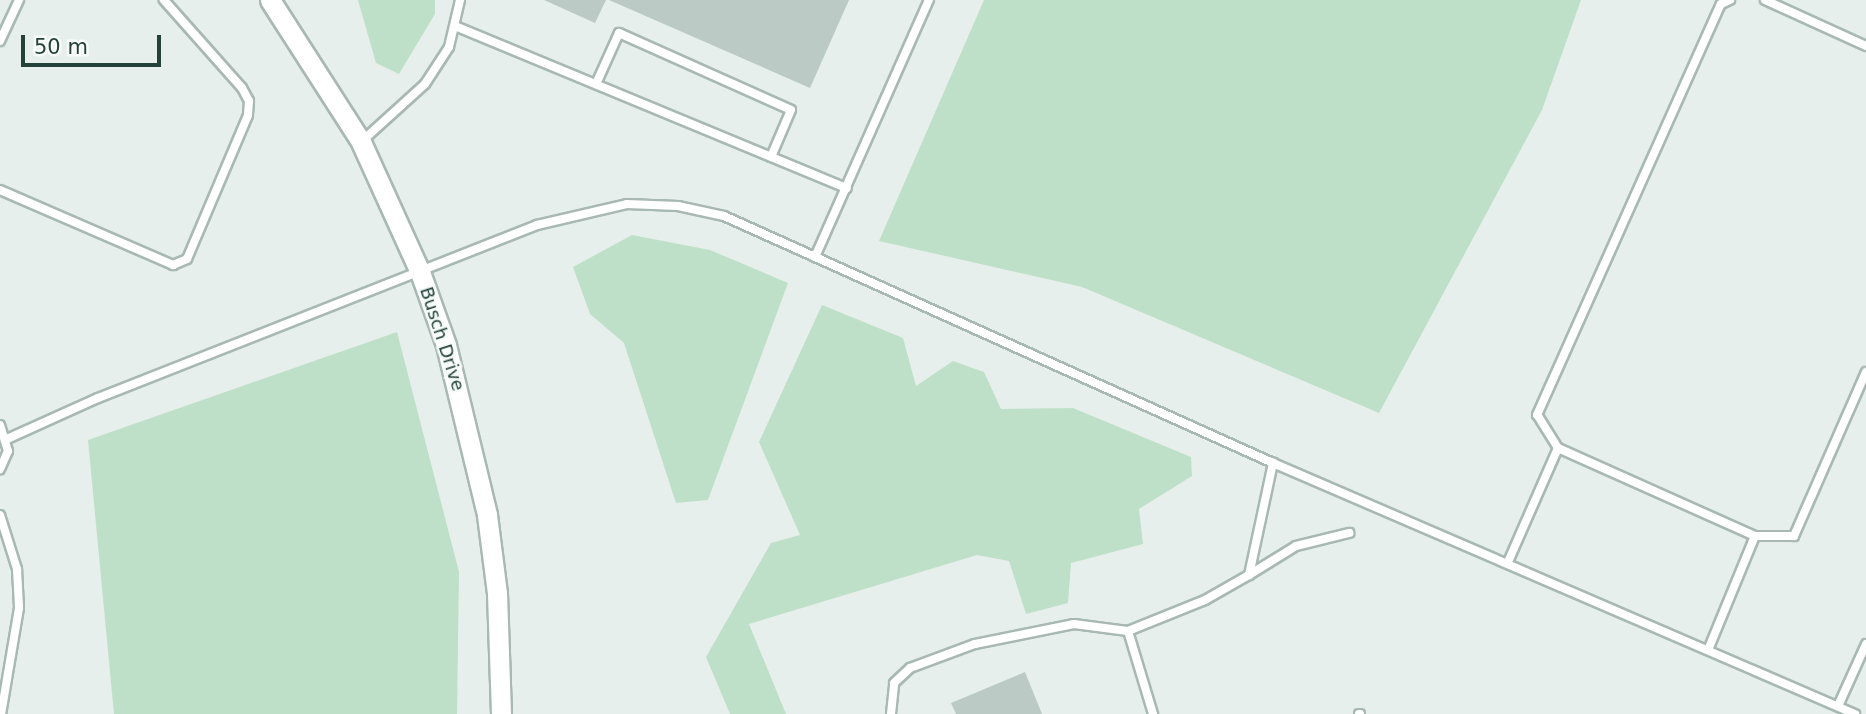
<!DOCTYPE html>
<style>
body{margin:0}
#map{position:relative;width:1866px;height:714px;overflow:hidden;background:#e6efeb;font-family:"DejaVu Sans",sans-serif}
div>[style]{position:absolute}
.green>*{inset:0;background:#bfe0c8}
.building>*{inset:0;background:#bbcac4}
.roads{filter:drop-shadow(2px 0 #a8b8b2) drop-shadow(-2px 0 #a8b8b2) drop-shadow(0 2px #a8b8b2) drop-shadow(0 -2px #a8b8b2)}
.service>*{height:8px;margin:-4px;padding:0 4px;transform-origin:4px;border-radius:4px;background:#fff}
.tertiary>*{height:19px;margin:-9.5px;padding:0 9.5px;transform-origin:9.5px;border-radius:9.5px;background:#fff}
span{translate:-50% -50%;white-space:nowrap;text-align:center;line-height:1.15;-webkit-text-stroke:5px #f7fbf9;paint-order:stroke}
.street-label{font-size:18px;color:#24423a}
.scale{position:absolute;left:21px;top:35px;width:140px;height:32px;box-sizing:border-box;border:4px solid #24423a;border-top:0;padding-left:9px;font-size:21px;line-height:24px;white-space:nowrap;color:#24423a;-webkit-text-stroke:5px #f7fbf9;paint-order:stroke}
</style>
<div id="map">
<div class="green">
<div style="clip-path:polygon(358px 0,435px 0,435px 14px,399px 74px,376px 63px)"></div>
<div style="clip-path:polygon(984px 0,1581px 0,1542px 110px,1379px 413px,1082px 287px,879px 241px)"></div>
<div style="clip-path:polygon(632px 235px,710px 250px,788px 283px,708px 500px,676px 503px,624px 343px,590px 314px,573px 267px)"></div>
<div style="clip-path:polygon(822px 305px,903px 338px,916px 386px,953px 361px,984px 372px,1001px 409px,1073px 408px,1191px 457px,1192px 476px,1139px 509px,1143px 544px,1071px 563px,1068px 603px,1026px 614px,1009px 561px,977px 555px,749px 624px,786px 714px,730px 714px,706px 657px,771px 543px,800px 535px,759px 442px)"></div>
<div style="clip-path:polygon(397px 332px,459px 572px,457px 714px,114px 714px,88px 440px)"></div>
</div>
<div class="building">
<div style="clip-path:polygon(544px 0,606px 0,595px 23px)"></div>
<div style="clip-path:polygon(609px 0,849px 0,810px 88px)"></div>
<div style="clip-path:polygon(1025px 672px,1042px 714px,956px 714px,951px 703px)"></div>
</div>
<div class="roads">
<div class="service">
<div style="left:1765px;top:0;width:111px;rotate:24.5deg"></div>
<div style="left:455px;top:26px;width:424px;rotate:22.5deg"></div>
<div style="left:0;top:41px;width:45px;rotate:-65.1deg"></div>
<div style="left:596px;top:84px;width:56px;rotate:-65.7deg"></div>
<div style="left:619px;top:33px;width:188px;rotate:24.1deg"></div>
<div style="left:791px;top:110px;width:51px;rotate:113.1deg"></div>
<div style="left:361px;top:142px;width:86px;rotate:-42.2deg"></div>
<div style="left:425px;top:84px;width:44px;rotate:-57deg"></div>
<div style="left:449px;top:47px;width:48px;rotate:-76.8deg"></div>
<div style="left:0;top:190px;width:189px;rotate:23.4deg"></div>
<div style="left:173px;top:265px;width:15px;rotate:-23deg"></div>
<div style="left:187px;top:259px;width:156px;rotate:-67deg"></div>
<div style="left:248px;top:115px;width:14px;rotate:-86deg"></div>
<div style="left:249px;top:101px;width:15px;rotate:-118deg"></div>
<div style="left:242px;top:88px;width:118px;rotate:-131.6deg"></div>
<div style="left:815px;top:257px;width:281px;rotate:-66.1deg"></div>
<div style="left:0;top:425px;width:27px;rotate:73deg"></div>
<div style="left:8px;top:451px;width:20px;rotate:114deg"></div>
<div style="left:7px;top:439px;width:100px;rotate:-24.3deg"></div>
<div style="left:98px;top:398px;width:472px;rotate:-21.5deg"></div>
<div style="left:537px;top:225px;width:92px;rotate:-13.1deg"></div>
<div style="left:627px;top:204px;width:51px;rotate:2.2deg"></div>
<div style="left:678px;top:206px;width:47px;rotate:12.3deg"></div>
<div style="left:724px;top:216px;width:602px;rotate:24.22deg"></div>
<div style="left:1273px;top:463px;width:634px;rotate:23.33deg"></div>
<div style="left:1558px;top:448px;width:39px;rotate:-122deg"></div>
<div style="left:1537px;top:415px;width:450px;rotate:-65.9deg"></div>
<div style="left:1721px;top:4px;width:10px;rotate:-24deg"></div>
<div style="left:0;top:515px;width:57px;rotate:72.5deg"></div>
<div style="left:17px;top:569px;width:39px;rotate:87deg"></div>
<div style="left:19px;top:608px;width:108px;rotate:99.6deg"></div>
<div style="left:1755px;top:536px;width:39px"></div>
<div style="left:1794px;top:536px;width:179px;rotate:-66.3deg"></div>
<div style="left:1508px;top:562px;width:124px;rotate:-66.3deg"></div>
<div style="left:1558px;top:448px;width:216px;rotate:24.1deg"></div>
<div style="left:1755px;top:536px;width:123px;rotate:112.4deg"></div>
<div style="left:1249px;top:575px;width:55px;rotate:-31.7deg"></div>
<div style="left:1296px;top:546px;width:55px;rotate:-13.8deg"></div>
<div style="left:1128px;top:631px;width:87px;rotate:73.2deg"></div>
<div style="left:1838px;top:706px;width:68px;rotate:-65.7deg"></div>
<div style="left:891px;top:714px;width:31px;rotate:-84deg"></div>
<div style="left:894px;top:683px;width:22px;rotate:-43deg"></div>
<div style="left:910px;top:668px;width:69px;rotate:-20.3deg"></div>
<div style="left:975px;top:644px;width:101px;rotate:-11.4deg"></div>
<div style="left:1074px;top:624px;width:54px;rotate:7.4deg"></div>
<div style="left:1128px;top:631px;width:83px;rotate:-21.9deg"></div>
<div style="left:1205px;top:600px;width:51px;rotate:-29.6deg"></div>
<div style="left:1249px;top:575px;width:115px;rotate:-77.9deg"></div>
<div style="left:1359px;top:714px;width:1px"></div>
</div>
<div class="tertiary">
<div style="left:270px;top:0;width:169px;rotate:57.3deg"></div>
<div style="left:361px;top:142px;width:143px;rotate:65.6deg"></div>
<div style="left:420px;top:272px;width:77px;rotate:70.4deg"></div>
<div style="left:446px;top:345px;width:175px;rotate:76.4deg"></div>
<div style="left:487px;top:515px;width:79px;rotate:82.7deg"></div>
<div style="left:497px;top:593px;width:121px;rotate:88.1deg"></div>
</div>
</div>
<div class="street-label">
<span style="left:442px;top:339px;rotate:72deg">Busch Drive</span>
</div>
<div class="scale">50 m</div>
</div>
